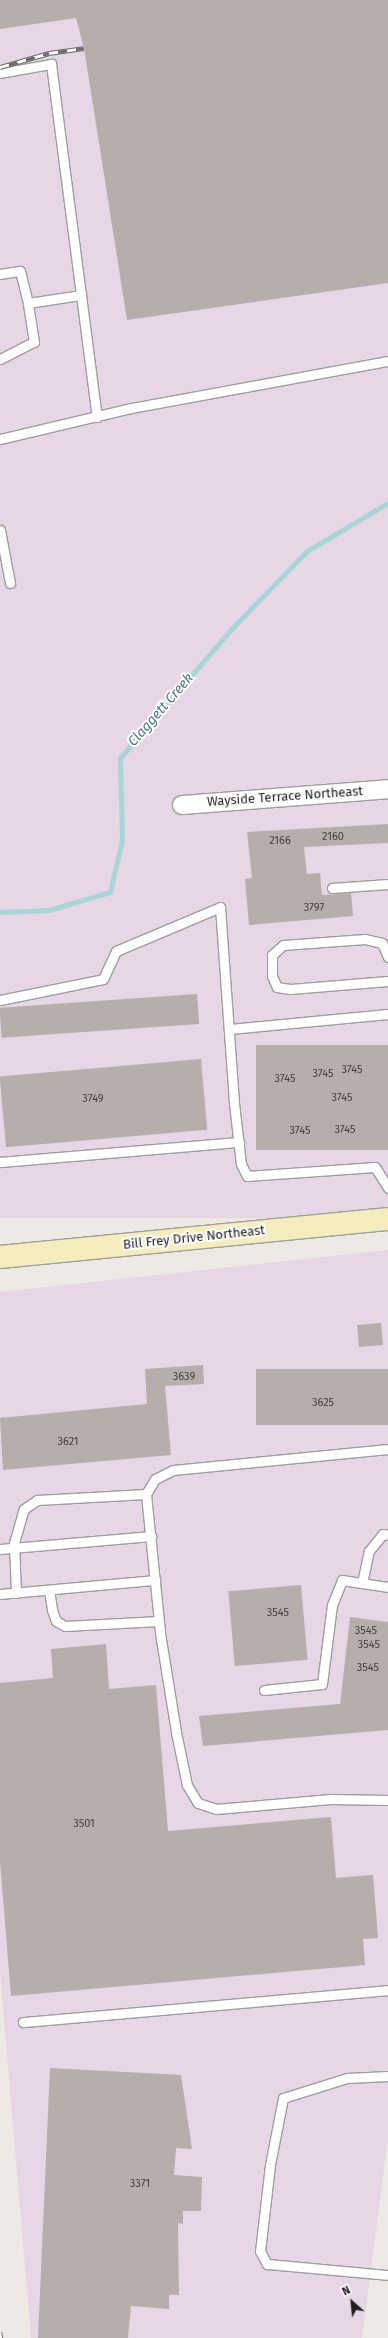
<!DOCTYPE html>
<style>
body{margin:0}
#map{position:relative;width:388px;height:2338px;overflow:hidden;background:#eee9e4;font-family:"Fira Sans",sans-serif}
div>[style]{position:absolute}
.industrial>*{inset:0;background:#e6d6e6;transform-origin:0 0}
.stream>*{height:5px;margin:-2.5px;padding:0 2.5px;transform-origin:2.5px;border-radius:2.5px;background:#a7d6d8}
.building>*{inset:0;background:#b7adaa;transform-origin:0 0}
.roads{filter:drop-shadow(1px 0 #9e9e9e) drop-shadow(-1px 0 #9e9e9e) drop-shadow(0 1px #9e9e9e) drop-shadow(0 -1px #9e9e9e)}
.lane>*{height:9px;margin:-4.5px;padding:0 4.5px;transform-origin:4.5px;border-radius:4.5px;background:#fff}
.street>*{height:18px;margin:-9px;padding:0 9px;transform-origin:9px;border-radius:9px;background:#fff}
.secondary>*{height:22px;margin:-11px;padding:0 11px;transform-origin:11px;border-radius:11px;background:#f5edbb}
.rail>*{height:4.5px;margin-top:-2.25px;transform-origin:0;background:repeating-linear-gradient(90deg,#fff 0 9px,#6b6b6b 0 18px);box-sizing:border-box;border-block:1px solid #6b6b6b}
span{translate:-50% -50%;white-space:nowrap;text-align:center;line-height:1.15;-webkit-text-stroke:4px #fff;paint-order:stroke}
.number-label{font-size:11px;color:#444140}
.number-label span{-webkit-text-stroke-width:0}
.street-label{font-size:13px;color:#1d1d1d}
.water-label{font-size:14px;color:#477990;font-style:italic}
.north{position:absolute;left:332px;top:2282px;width:40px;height:40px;-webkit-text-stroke:3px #fff;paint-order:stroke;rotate:333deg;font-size:11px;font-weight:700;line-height:16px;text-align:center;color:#1d1d1d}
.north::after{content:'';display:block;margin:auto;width:14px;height:18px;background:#1d1d1d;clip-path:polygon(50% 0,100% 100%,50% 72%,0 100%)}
</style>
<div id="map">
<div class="industrial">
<div style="left:0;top:0;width:388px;height:1218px"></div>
<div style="clip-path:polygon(388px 1250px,388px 2139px,362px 2338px,31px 2338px,0 1970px,0 1292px)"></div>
</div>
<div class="stream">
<div style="left:0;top:912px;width:49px;rotate:-2.3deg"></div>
<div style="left:49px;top:910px;width:64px;rotate:-16.4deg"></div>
<div style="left:110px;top:892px;width:53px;rotate:-77deg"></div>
<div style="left:122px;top:840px;width:82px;rotate:-91.4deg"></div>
<div style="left:120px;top:758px;width:176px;rotate:-49.2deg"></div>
<div style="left:235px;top:625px;width:103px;rotate:-45.8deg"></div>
<div style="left:307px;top:551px;width:94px;rotate:-30.7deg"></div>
</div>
<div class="building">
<div style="clip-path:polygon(0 0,388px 0,388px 283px,127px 320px,84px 48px,76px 18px,0 29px)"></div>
<div style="clip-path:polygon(388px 824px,388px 843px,304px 847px,307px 874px,320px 873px,322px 895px,351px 893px,353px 916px,249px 925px,245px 879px,252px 878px,247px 832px)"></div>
<div style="left:197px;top:994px;width:30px;height:198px;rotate:86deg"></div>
<div style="left:388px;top:1045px;width:105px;height:132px;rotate:90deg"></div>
<div style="left:201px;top:1059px;width:71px;height:202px;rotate:85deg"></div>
<div style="left:381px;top:1323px;width:22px;height:24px;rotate:85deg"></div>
<div style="clip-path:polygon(203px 1365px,204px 1384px,165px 1386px,171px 1455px,3px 1470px,0 1418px,147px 1404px,145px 1369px)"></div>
<div style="left:388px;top:1369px;width:56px;height:132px;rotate:90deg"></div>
<div style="left:301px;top:1585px;width:75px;height:73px;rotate:85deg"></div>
<div style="clip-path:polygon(350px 1617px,388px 1622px,388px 1730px,203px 1746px,199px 1716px,340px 1704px)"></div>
<div style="clip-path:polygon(106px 1644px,109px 1689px,156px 1685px,168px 1831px,331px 1817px,336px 1878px,373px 1875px,378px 1938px,363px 1939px,365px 1965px,11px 1996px,0 1861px,0 1683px,53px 1678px,51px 1649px)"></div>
<div style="clip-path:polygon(50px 2068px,181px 2075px,192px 2149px,176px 2148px,174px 2175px,202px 2177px,201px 2211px,183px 2211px,183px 2224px,178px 2223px,179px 2295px,169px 2295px,169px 2309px,131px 2306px,128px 2338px,38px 2338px)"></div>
</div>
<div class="roads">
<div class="lane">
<div style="left:0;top:73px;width:52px;rotate:-10deg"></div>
<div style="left:51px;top:64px;width:356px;rotate:82.6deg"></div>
<div style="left:0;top:274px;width:20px;rotate:-9deg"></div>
<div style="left:20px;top:271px;width:33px;rotate:76deg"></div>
<div style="left:28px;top:303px;width:54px;rotate:-8.6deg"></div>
<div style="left:0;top:359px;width:38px;rotate:-27deg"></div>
<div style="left:34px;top:342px;width:39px;rotate:-99deg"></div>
<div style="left:0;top:439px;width:135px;rotate:-13.3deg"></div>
<div style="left:131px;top:408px;width:261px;rotate:-10.4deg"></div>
<div style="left:0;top:530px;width:54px;rotate:79.3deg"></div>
<div style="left:332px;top:888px;width:56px;rotate:-4.1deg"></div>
<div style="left:388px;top:957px;width:15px;rotate:-113deg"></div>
<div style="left:382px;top:943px;width:17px;rotate:-167deg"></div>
<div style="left:365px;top:939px;width:82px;rotate:175.8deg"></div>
<div style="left:283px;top:945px;width:15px;rotate:138deg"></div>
<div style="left:272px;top:955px;width:21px;rotate:90deg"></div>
<div style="left:272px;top:976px;width:12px;rotate:66deg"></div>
<div style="left:277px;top:987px;width:13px;rotate:9deg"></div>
<div style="left:290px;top:989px;width:98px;rotate:-4.7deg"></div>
<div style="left:0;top:1000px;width:105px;rotate:-11.5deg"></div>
<div style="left:103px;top:979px;width:31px;rotate:-65deg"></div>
<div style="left:116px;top:951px;width:113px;rotate:-22.9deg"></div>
<div style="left:220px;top:907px;width:196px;rotate:85.9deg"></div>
<div style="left:234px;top:1103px;width:61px;rotate:83.5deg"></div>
<div style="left:241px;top:1164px;width:13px;rotate:63deg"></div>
<div style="left:247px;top:1176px;width:128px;rotate:-4deg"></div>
<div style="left:375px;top:1167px;width:25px;rotate:58deg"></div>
<div style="left:229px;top:1029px;width:160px;rotate:-5.4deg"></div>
<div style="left:0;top:1162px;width:240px;rotate:-4.8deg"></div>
<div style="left:388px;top:1449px;width:216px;rotate:174.4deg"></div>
<div style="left:173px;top:1470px;width:20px;rotate:153deg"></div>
<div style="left:155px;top:1479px;width:17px;rotate:121deg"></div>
<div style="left:146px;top:1494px;width:140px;rotate:84.2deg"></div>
<div style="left:160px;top:1633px;width:100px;rotate:80.8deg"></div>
<div style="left:176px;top:1732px;width:54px;rotate:78.3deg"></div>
<div style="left:187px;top:1785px;width:21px;rotate:59deg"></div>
<div style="left:198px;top:1803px;width:19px;rotate:18deg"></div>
<div style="left:216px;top:1809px;width:115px;rotate:-5deg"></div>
<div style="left:331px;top:1799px;width:57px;rotate:1deg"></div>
<div style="left:0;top:1549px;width:152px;rotate:-4.9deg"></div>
<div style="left:362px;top:1583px;width:33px;rotate:-78deg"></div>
<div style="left:369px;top:1551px;width:22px;rotate:-51deg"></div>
<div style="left:383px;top:1534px;width:5px;rotate:11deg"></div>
<div style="left:49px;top:1590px;width:20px;rotate:81deg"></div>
<div style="left:52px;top:1610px;width:12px;rotate:70deg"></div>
<div style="left:56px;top:1621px;width:10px;rotate:29deg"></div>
<div style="left:65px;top:1626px;width:94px;rotate:-3deg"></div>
<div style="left:16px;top:1593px;width:50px;rotate:-92.3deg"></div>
<div style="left:14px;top:1543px;width:35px;rotate:-74deg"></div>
<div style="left:24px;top:1509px;width:16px;rotate:-35deg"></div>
<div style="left:37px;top:1500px;width:109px;rotate:-3.2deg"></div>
<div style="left:0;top:1594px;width:156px;rotate:-5.2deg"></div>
<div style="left:264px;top:1690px;width:58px;rotate:-5.9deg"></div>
<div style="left:322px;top:1684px;width:80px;rotate:-82.8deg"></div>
<div style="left:332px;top:1605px;width:27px;rotate:-68deg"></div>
<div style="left:342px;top:1580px;width:47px;rotate:8.7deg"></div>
<div style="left:23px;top:2022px;width:366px;rotate:-5deg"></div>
<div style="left:388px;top:2076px;width:41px;rotate:177.2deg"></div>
<div style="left:347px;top:2078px;width:67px;rotate:162.6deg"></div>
<div style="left:283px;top:2098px;width:68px;rotate:101deg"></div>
<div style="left:270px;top:2165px;width:87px;rotate:96.6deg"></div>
<div style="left:260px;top:2251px;width:15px;rotate:62deg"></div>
<div style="left:267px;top:2264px;width:121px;rotate:5.2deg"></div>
</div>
<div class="street">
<div style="left:182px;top:805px;width:207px;rotate:-4.4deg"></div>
</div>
<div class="secondary">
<div style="left:0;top:1257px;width:390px;rotate:-5.6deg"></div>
</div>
</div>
<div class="rail">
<div style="left:0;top:67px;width:51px;rotate:-15.9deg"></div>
<div style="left:49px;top:53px;width:35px;rotate:-8deg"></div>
<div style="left:0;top:2332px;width:6px;rotate:81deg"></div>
</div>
<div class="number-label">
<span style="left:333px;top:837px">2160</span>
<span style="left:280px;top:841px">2166</span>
<span style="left:314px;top:908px">3797</span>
<span style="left:352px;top:1070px">3745</span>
<span style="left:323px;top:1074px">3745</span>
<span style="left:285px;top:1079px">3745</span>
<span style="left:342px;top:1098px">3745</span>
<span style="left:93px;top:1099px">3749</span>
<span style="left:345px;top:1130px">3745</span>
<span style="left:300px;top:1131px">3745</span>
<span style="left:184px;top:1377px">3639</span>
<span style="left:323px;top:1403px">3625</span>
<span style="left:68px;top:1442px">3621</span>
<span style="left:278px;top:1613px">3545</span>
<span style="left:366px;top:1631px">3545</span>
<span style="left:369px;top:1645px">3545</span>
<span style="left:368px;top:1668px">3545</span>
<span style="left:84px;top:1824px">3501</span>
<span style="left:140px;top:2184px">3371</span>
</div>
<div class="street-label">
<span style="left:285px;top:797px;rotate:-4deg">Wayside Terrace Northeast</span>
<span style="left:194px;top:1238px;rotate:-6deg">Bill Frey Drive Northeast</span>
</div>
<div class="water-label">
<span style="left:161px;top:710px;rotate:-49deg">Claggett Creek</span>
</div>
<div class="north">N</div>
</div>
